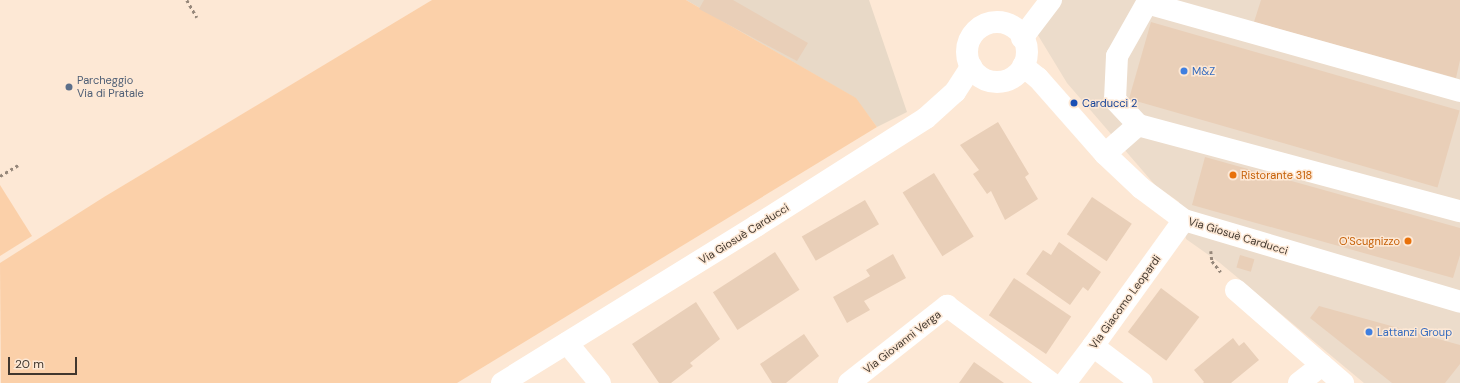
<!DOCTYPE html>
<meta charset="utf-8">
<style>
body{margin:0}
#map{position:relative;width:1460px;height:383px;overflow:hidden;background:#fde8d5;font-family:"DM Sans",sans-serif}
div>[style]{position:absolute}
.commercial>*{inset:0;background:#ecdccb}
.industrial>*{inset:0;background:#e8d9c7}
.green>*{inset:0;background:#fbd0a9}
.building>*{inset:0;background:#e9cfb8;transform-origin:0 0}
.path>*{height:2.5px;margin-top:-1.25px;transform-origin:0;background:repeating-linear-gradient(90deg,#96877a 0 3px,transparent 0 6px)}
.minor>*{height:22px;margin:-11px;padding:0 11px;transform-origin:11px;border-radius:11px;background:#fff}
.minor>.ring{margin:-11px;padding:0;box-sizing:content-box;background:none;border:22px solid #fff;border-radius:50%}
.dots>*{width:11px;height:11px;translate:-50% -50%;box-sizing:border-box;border:2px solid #fde8d5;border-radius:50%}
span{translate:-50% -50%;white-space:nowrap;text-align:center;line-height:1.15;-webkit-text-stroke:3px #fde8d5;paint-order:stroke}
.shop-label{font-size:11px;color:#366cbe}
.left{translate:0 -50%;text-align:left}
.service-label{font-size:11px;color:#4e5e75}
.transit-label{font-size:11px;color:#164399}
.food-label{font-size:11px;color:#c56008}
.right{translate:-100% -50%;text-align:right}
.street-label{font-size:11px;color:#41372e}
.scale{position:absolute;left:8px;top:357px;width:69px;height:18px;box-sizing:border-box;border:2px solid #41372e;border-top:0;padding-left:5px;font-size:12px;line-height:14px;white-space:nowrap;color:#41372e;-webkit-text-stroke:3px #fde8d5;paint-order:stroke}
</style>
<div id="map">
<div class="commercial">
<div style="clip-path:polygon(1039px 0,1460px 0,1460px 383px,1364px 383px,1220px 263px,1186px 239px,1179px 202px,1155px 185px,1067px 83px,1036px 32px)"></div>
</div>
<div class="industrial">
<div style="clip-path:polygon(686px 0,869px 0,907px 112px,877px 127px,855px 98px)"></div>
</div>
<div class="green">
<div style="clip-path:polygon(432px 0,686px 0,856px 98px,877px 127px,457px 383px,1px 383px,0 263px,104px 197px)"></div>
<div style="clip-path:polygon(0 185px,32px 236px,0 256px)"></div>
</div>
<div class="building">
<div style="clip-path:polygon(704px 0,733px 0,808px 43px,797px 61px,699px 9px)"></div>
<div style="clip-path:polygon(1261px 0,1460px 0,1460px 60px,1456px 78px,1254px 22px)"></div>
<div style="left:1151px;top:22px;width:321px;height:80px;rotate:16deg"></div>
<div style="clip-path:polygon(998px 122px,1029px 174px,1025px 177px,1038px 199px,1005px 220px,991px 191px,987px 194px,973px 174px,979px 170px,960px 145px)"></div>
<div style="clip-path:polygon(1205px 157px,1460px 228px,1460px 255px,1453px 278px,1192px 205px)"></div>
<div style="left:934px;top:173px;width:75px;height:37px;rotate:58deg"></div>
<div style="left:1092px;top:197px;width:48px;height:45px;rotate:34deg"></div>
<div style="left:865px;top:200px;width:28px;height:73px;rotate:60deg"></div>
<div style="clip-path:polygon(1059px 242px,1101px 272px,1088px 291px,1083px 287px,1070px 305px,1026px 274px,1043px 250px,1051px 255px)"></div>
<div style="left:775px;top:252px;width:45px;height:74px;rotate:57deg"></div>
<div style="clip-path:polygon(893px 254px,906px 278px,864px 301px,870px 310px,847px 323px,833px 297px,870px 276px,866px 270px)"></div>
<div style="left:1240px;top:255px;width:15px;height:13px;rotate:16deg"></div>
<div style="left:1014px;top:278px;width:69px;height:45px;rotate:34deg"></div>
<div style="left:1161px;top:288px;width:48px;height:55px;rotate:37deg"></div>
<div style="clip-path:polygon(696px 302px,720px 339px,690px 363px,693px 366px,671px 383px,659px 383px,632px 344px)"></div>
<div style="clip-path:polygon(1319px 306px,1460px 345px,1460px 364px,1445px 383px,1392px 383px,1310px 318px)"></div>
<div style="clip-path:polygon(804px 334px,819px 356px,786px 383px,772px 383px,760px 364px)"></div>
<div style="clip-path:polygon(1233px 338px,1239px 346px,1244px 342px,1259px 360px,1231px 383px,1203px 383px,1204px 382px,1194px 370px)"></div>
<div style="clip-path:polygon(974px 362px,1004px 383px,959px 383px)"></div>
</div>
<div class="path">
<div style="left:187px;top:0;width:20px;rotate:60deg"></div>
<div style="left:0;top:176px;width:21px;rotate:-31deg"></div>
<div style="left:1211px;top:251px;width:10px;rotate:84deg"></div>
<div style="left:1212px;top:261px;width:14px;rotate:51deg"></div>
</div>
<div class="minor">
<div class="ring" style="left:967px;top:22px;width:38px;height:38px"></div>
<div style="left:1022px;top:38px;width:48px;rotate:-52.7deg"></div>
<div style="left:1023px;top:66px;width:19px;rotate:39deg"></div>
<div style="left:1038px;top:78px;width:101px;rotate:48.6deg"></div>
<div style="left:1105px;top:154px;width:50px;rotate:43.4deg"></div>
<div style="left:1141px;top:188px;width:54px;rotate:36.7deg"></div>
<div style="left:1184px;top:220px;width:288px;rotate:16.5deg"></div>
<div style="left:1460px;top:91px;width:325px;rotate:-164.3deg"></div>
<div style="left:1147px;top:3px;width:61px;rotate:119.5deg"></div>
<div style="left:1117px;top:56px;width:44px;rotate:92.6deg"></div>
<div style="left:1115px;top:100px;width:34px;rotate:47deg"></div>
<div style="left:1138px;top:125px;width:333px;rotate:15deg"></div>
<div style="left:1105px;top:154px;width:44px;rotate:-41.3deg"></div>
<div style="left:1236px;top:290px;width:114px;rotate:41.1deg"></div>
<div style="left:567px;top:343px;width:52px;rotate:50.5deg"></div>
<div style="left:1093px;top:346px;width:61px;rotate:37.1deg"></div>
<div style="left:502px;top:383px;width:299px;rotate:-31.7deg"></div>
<div style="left:756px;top:226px;width:201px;rotate:-32.4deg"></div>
<div style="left:926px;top:118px;width:39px;rotate:-42deg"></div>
<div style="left:955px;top:92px;width:30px;rotate:-57deg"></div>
<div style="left:849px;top:383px;width:125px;rotate:-38.2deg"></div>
<div style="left:947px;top:306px;width:129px;rotate:36.5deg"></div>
<div style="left:1065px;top:383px;width:46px;rotate:-52.9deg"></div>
<div style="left:1093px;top:346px;width:155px;rotate:-54.2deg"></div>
<div style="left:1299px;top:383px;width:29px;rotate:-38deg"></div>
<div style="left:1322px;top:365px;width:28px;rotate:41deg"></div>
</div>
<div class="dots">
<div style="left:1184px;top:71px;background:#3f7fe0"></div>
<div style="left:69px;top:87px;background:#5c6f8a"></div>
<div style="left:1074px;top:103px;background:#1a4fb4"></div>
<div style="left:1233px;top:175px;background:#e8710a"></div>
<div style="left:1408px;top:241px;background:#e8710a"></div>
<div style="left:1369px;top:332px;background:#3f7fe0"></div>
</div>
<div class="shop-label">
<span class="left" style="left:1192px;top:71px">M&amp;Z</span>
<span class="left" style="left:1377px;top:332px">Lattanzi Group</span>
</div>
<div class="service-label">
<span class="left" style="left:77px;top:87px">Parcheggio<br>Via di Pratale</span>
</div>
<div class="transit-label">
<span class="left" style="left:1082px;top:103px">Carducci 2</span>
</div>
<div class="food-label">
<span class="left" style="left:1241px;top:175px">Ristorante 318</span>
<span class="right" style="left:1400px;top:241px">O'Scugnizzo</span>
</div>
<div class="street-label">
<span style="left:744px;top:234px;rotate:-32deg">Via Giosuè Carducci</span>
<span style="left:1238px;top:236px;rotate:17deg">Via Giosuè Carducci</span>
<span style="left:1125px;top:302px;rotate:-54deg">Via Giacomo Leopardi</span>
<span style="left:902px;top:342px;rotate:-38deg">Via Giovanni Verga</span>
</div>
<div class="scale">20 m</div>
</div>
